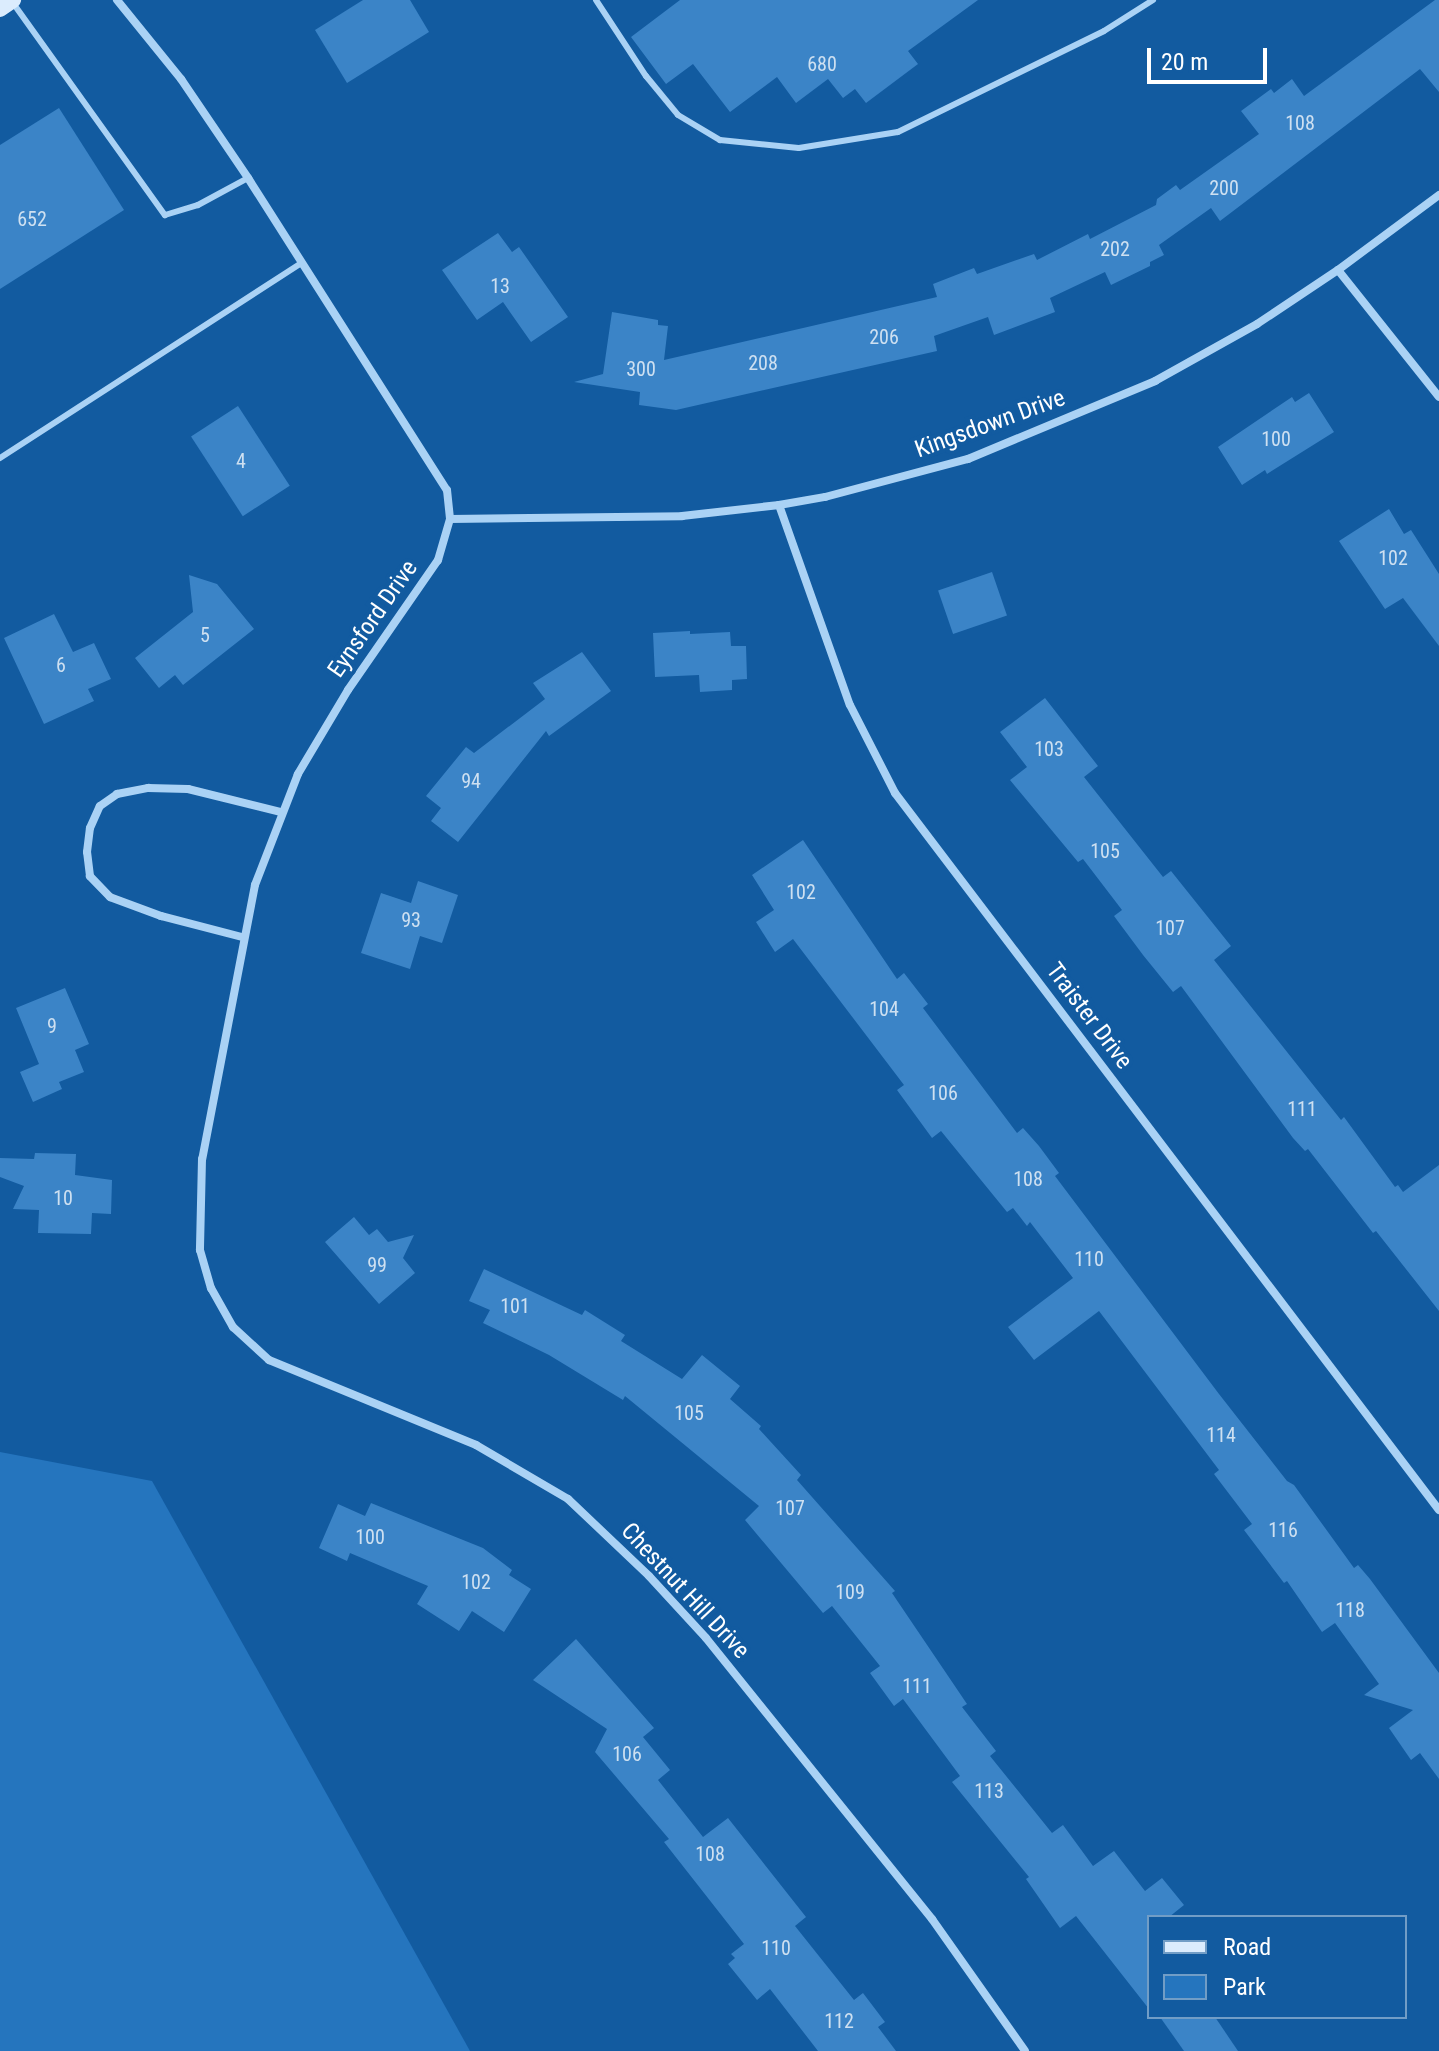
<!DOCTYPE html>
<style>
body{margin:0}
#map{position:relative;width:1439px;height:2051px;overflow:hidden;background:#125ba0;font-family:"Roboto Condensed",sans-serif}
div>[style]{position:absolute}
.green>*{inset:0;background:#2575be}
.building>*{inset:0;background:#3b84c7;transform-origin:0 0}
.service>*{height:6px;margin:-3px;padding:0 3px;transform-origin:3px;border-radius:3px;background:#aad2f5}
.minor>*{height:8px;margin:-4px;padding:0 4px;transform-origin:4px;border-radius:4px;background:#aad2f5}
.secondary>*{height:16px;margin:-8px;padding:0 8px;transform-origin:8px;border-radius:8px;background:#dbecfd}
span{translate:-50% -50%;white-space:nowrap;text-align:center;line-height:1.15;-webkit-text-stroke:8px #125ba0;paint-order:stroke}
.number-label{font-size:20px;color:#cee0f1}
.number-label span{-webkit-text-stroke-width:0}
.street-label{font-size:24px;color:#fff}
.legend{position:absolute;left:1147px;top:1915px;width:260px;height:104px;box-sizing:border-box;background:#125ba0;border:2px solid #719dc6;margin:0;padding:10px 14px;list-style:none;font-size:24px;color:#fff}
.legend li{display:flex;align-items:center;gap:16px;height:40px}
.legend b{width:40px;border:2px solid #719dc6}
.scale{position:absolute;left:1147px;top:48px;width:120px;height:36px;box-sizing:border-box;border:4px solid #fff;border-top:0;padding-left:10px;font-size:24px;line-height:28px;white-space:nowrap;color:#fff;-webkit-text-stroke:6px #125ba0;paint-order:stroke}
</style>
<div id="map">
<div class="green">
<div style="clip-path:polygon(0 1452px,152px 1481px,470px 2051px,0 2051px)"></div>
</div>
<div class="building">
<div style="clip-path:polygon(363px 0,410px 0,429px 32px,347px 83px,315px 30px)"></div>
<div style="clip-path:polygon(680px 0,978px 0,908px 51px,918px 64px,866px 103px,855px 89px,843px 98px,828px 79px,796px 103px,777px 77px,730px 112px,693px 64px,666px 84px,631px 37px)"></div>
<div style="clip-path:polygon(1435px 0,1439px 0,1439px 92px,1420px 69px,1220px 221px,1211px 208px,1159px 245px,1164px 255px,1150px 262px,1150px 266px,1111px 285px,1105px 272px,1050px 298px,1055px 312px,994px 335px,988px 317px,934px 336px,937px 351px,676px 410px,639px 405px,640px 392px,574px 382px,603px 374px,612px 312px,658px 320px,658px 325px,668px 326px,664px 360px,937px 297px,933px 284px,974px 268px,977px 274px,1034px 254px,1037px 260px,1088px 234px,1090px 239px,1156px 205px,1157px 199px,1176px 185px,1180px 190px,1259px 134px,1241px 111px,1271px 89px,1274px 93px,1292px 79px,1304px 96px)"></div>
<div style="clip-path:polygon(59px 108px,124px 210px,0 289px,0 145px)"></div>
<div style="clip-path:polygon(498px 233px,512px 252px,519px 247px,568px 317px,531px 342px,503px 302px,477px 320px,442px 270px)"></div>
<div style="clip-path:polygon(1309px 393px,1334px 432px,1267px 474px,1265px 470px,1242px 485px,1218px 447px,1292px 397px,1295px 402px)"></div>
<div style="left:238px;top:406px;width:95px;height:56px;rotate:57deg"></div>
<div style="clip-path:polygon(1389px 509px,1404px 534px,1411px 530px,1439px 574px,1439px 646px,1403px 598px,1385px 609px,1339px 541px)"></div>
<div style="left:992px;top:572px;width:46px;height:57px;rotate:71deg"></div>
<div style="clip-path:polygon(189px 575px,217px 584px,254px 629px,183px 685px,175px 675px,159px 688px,135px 658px,193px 612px)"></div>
<div style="clip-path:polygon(54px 614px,73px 652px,94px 643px,111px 679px,88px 689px,94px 701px,44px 724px,4px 638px)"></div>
<div style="clip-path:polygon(690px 631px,690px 634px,730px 632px,731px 646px,746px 646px,747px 679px,732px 680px,732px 690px,700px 692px,699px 675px,655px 677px,653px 633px)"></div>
<div style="clip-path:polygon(582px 652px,611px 691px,549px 736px,546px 731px,458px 842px,431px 821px,441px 808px,426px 796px,466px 747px,474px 753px,545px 699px,533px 683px)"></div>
<div style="clip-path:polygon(1045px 698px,1098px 766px,1084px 777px,1163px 877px,1171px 871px,1231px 946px,1214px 960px,1341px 1120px,1344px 1117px,1395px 1187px,1398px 1185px,1403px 1192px,1439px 1165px,1439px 1311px,1376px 1231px,1373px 1233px,1308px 1149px,1305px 1151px,1293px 1138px,1181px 986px,1173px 992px,1143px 955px,1114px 916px,1122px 910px,1083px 859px,1078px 862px,1010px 780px,1027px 767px,1000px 732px)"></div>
<div style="clip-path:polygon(803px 840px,897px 979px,904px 973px,928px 1004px,923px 1008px,1017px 1133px,1023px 1128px,1039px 1146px,1059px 1173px,1055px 1176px,1219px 1394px,1287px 1481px,1294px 1485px,1354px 1568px,1358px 1565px,1370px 1579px,1439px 1673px,1439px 1779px,1420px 1753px,1411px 1760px,1389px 1728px,1413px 1710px,1364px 1695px,1379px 1684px,1335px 1623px,1322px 1632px,1287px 1581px,1284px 1583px,1244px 1530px,1252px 1524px,1214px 1474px,1219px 1470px,1099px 1311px,1034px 1360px,1008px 1327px,1073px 1278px,1030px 1222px,1027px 1226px,1013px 1208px,1007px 1212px,941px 1131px,932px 1138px,897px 1090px,904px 1085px,793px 939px,775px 952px,756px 922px,774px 910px,752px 875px)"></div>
<div style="clip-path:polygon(418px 881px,458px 895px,442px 943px,420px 936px,410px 969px,361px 953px,381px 893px,411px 903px)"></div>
<div style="clip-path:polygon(65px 988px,89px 1044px,75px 1050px,84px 1072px,59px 1082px,62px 1089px,33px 1102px,20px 1072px,39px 1064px,16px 1008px)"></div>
<div style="clip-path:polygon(35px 1153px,76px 1154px,75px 1175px,112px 1180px,111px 1214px,92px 1213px,91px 1234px,38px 1233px,39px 1210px,13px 1209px,24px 1186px,0 1177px,0 1158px,34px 1159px)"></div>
<div style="clip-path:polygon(354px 1217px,369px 1235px,377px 1229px,388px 1242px,414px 1235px,403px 1258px,415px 1273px,379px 1304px,325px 1242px)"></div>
<div style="clip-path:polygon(484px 1269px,582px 1315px,585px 1310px,625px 1335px,621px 1341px,682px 1379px,702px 1355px,740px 1386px,730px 1399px,761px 1426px,759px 1429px,801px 1475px,797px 1480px,895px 1591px,892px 1593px,967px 1704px,962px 1707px,996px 1751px,990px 1756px,1052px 1833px,1063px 1825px,1093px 1866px,1114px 1851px,1145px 1891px,1162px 1878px,1184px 1905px,1169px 1917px,1149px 1917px,1149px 2009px,1076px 1916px,1060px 1928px,1026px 1879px,1029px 1877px,952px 1782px,960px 1776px,903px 1699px,894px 1706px,870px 1673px,880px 1666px,832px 1606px,823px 1613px,745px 1520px,759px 1506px,625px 1396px,623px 1400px,549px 1355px,483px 1323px,490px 1310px,469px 1301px)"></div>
<div style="clip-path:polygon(371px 1503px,483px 1548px,512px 1570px,509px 1575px,531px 1589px,504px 1632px,472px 1611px,459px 1631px,417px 1604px,428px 1586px,350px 1553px,347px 1561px,319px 1548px,338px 1504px,365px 1516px)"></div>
<div style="clip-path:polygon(576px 1639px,654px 1728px,643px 1737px,670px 1770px,658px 1780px,703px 1837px,728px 1818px,806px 1917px,795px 1926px,854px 2000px,863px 1993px,885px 2022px,878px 2027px,896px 2051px,818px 2051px,770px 1989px,757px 2000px,728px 1964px,735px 1958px,731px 1954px,744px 1944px,664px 1842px,669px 1839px,595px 1752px,607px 1729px,533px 1680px)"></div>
<div style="clip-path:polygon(1160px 2017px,1215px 2017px,1238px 2051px,1184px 2051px)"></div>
</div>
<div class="service">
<div style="left:596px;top:0;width:91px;rotate:56.7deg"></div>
<div style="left:646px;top:76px;width:50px;rotate:50.6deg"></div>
<div style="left:678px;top:115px;width:49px;rotate:30.8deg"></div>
<div style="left:720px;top:140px;width:79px;rotate:5.8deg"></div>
<div style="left:799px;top:148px;width:100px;rotate:-9.2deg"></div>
<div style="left:898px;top:132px;width:229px;rotate:-26.1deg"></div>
<div style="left:1104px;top:31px;width:58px;rotate:-32.3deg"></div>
<div style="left:13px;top:3px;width:261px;rotate:54.4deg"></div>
<div style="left:165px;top:215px;width:34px;rotate:-17deg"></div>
<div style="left:198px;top:205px;width:57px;rotate:-28.4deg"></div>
<div style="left:0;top:458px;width:359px;rotate:-32.9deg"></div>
</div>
<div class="minor">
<div style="left:117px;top:0;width:102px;rotate:51deg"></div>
<div style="left:181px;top:79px;width:120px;rotate:55.9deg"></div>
<div style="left:248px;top:178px;width:370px;rotate:57.5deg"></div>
<div style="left:447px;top:490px;width:29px;rotate:84deg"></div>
<div style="left:450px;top:519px;width:43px;rotate:106.3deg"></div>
<div style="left:438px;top:560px;width:158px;rotate:124.7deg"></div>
<div style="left:348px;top:690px;width:98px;rotate:120.8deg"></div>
<div style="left:298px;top:774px;width:119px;rotate:111.2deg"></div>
<div style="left:255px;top:885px;width:279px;rotate:100.9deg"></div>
<div style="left:202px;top:1159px;width:91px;rotate:91.3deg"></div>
<div style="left:200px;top:1250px;width:40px;rotate:74deg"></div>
<div style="left:211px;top:1288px;width:45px;rotate:60.6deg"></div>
<div style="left:233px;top:1327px;width:49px;rotate:42.5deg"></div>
<div style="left:269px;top:1360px;width:224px;rotate:22.3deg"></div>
<div style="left:476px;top:1445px;width:107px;rotate:30.4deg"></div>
<div style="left:568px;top:1499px;width:112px;rotate:43.5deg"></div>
<div style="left:649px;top:1576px;width:84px;rotate:47.4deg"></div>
<div style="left:706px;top:1638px;width:361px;rotate:51.2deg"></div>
<div style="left:932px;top:1919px;width:161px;rotate:54.8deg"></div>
<div style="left:1338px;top:270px;width:162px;rotate:51.5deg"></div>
<div style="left:779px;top:505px;width:212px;rotate:70.5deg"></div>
<div style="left:850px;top:705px;width:99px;rotate:62.9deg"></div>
<div style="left:895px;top:793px;width:900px;rotate:52.81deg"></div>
<div style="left:450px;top:519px;width:232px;rotate:-0.7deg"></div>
<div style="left:682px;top:516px;width:98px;rotate:-6.5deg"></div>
<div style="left:779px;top:505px;width:47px;rotate:-9.9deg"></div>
<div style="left:825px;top:497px;width:148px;rotate:-14.9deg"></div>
<div style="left:968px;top:459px;width:203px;rotate:-22.6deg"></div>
<div style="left:1155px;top:381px;width:117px;rotate:-29.2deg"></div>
<div style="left:1257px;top:324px;width:97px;rotate:-33.7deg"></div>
<div style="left:1338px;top:270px;width:126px;rotate:-36.6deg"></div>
<div style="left:242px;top:937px;width:84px;rotate:-165.5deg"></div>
<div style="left:161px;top:916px;width:54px;rotate:-159.6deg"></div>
<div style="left:110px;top:897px;width:29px;rotate:-134deg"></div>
<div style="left:90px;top:876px;width:24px;rotate:-97deg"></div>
<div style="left:87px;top:852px;width:24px;rotate:-83deg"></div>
<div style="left:90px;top:828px;width:24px;rotate:-66deg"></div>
<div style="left:100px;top:806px;width:21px;rotate:-35deg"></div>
<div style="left:117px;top:794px;width:32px;rotate:-11deg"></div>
<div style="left:148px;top:788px;width:40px;rotate:1.4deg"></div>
<div style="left:188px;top:789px;width:96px;rotate:13.9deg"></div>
</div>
<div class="secondary">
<div style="left:0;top:9px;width:16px;rotate:-35deg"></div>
</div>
<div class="number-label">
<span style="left:822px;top:64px">680</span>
<span style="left:1300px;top:123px">108</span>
<span style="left:1224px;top:188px">200</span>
<span style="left:32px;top:219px">652</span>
<span style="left:1115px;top:249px">202</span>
<span style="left:500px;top:286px">13</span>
<span style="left:884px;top:337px">206</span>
<span style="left:763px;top:363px">208</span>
<span style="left:641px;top:369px">300</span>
<span style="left:1276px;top:439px">100</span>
<span style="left:241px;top:461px">4</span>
<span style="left:1393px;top:558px">102</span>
<span style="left:205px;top:635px">5</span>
<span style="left:61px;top:665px">6</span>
<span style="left:1049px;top:749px">103</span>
<span style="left:471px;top:781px">94</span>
<span style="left:1105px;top:851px">105</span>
<span style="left:801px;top:892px">102</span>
<span style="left:411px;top:920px">93</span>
<span style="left:1170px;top:928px">107</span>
<span style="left:884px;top:1009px">104</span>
<span style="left:52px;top:1026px">9</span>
<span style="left:943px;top:1093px">106</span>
<span style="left:1302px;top:1109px">111</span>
<span style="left:1028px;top:1179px">108</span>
<span style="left:63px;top:1198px">10</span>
<span style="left:1089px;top:1259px">110</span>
<span style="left:377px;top:1265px">99</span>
<span style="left:515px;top:1306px">101</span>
<span style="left:689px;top:1413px">105</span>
<span style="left:1221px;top:1435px">114</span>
<span style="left:790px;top:1508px">107</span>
<span style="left:1283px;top:1530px">116</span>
<span style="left:370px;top:1537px">100</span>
<span style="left:476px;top:1582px">102</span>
<span style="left:850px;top:1592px">109</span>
<span style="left:1350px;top:1610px">118</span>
<span style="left:917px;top:1686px">111</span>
<span style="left:627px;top:1754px">106</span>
<span style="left:989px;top:1791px">113</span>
<span style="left:710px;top:1854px">108</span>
<span style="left:776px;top:1948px">110</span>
<span style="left:839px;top:2021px">112</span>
</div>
<div class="street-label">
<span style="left:990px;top:424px;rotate:-20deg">Kingsdown Drive</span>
<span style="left:373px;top:619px;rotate:-55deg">Eynsford Drive</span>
<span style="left:1089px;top:1016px;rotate:53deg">Traister Drive</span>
<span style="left:685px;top:1591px;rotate:47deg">Chestnut Hill Drive</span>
</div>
<ul class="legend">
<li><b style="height:10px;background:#dbecfd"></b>Road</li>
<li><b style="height:22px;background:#2575be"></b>Park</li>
</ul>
<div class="scale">20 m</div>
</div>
